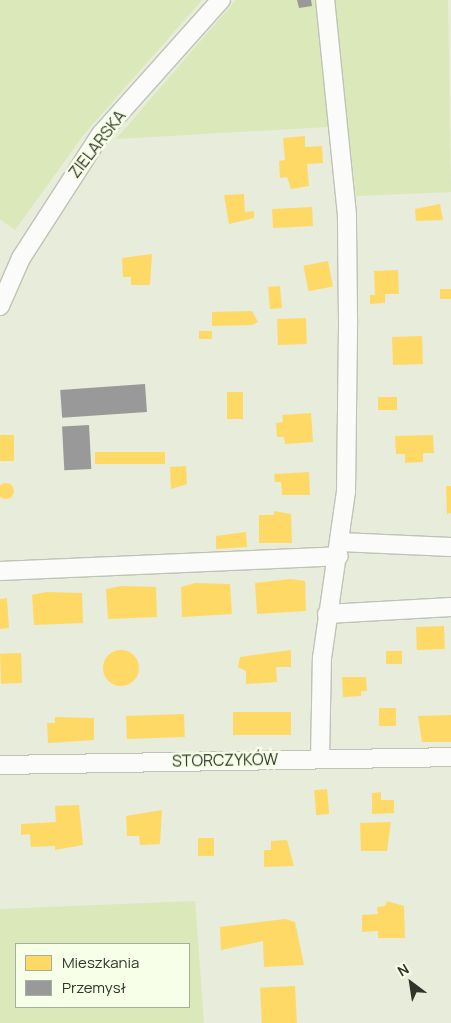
<!DOCTYPE html>
<meta charset="utf-8">
<style>
body{margin:0}
#map{position:relative;width:451px;height:1023px;overflow:hidden;background:#e7ecdb;font-family:Manrope,sans-serif}
div>[style]{position:absolute}
.green>*{inset:0;background:#dbe8b9}
.homes>*{inset:0;background:#ffd966;transform-origin:0 0}
.round{border-radius:50%}
.industry>*{inset:0;background:#999;transform-origin:0 0}
.roads{filter:drop-shadow(1px 0 #bfc3b6) drop-shadow(-1px 0 #bfc3b6) drop-shadow(0 1px #bfc3b6) drop-shadow(0 -1px #bfc3b6)}
.minor>*{height:18px;margin:-9px;padding:0 9px;transform-origin:9px;border-radius:9px;background:#fbfcfa}
span{translate:-50% -50%;white-space:nowrap;text-align:center;line-height:1.15;-webkit-text-stroke:5px #f8ffe8;paint-order:stroke}
.street-label{font-size:16px;color:#313429}
.legend{position:absolute;left:15px;top:943px;width:175px;height:65px;box-sizing:border-box;background:#f8ffe8;border:1px solid #a8ae9c;margin:0;padding:6px 9px;list-style:none;font-size:15px;color:#313429}
.legend li{display:flex;align-items:center;gap:10px;height:25px}
.legend b{width:25px;border:1px solid #a8ae9c}
.north{position:absolute;left:386px;top:958px;width:50px;height:50px;-webkit-text-stroke:4px #f8ffe8;paint-order:stroke;rotate:329deg;font-size:14px;font-weight:700;line-height:20px;text-align:center;color:#313429}
.north::after{content:'';display:block;margin:auto;width:18px;height:22px;background:#313429;clip-path:polygon(50% 0,100% 100%,50% 72%,0 100%)}
</style>
<div id="map">
<div class="green">
<div style="clip-path:polygon(0 0,202px 0,85px 133px,15px 230px,0 219px)"></div>
<div style="clip-path:polygon(236px 0,321px 0,328px 127px,116px 139px)"></div>
<div style="clip-path:polygon(333px 0,448px 0,451px 192px,356px 196px)"></div>
<div style="clip-path:polygon(evenodd,195px 901px,204px 1023px,0 1023px,0 909px,195px 901px,16px 944px,189px 944px,189px 1007px,16px 1007px,16px 944px)"></div>
</div>
<div class="homes">
<div style="clip-path:polygon(305px 136px,305px 147px,322px 146px,323px 163px,307px 164px,309px 186px,291px 189px,287px 177px,280px 178px,279px 161px,285px 160px,283px 138px)"></div>
<div style="clip-path:polygon(244px 194px,245px 212px,254px 211px,254px 218px,229px 224px,224px 195px)"></div>
<div style="clip-path:polygon(440px 204px,443px 220px,416px 221px,415px 209px)"></div>
<div style="left:312px;top:207px;width:19px;height:40px;rotate:87deg"></div>
<div style="clip-path:polygon(152px 254px,150px 285px,131px 285px,131px 277px,123px 277px,122px 258px)"></div>
<div style="left:328px;top:261px;width:26px;height:25px;rotate:79deg"></div>
<div style="clip-path:polygon(398px 270px,399px 294px,385px 294px,385px 303px,370px 304px,370px 295px,375px 295px,374px 271px)"></div>
<div style="left:280px;top:286px;width:22px;height:12px;rotate:85deg"></div>
<div style="left:451px;top:289px;width:10px;height:11px;rotate:90deg"></div>
<div style="clip-path:polygon(252px 311px,258px 322px,252px 325px,212px 326px,212px 312px)"></div>
<div style="left:306px;top:318px;width:26px;height:29px;rotate:88deg"></div>
<div style="left:212px;top:331px;width:8px;height:13px;rotate:90deg"></div>
<div style="left:422px;top:336px;width:28px;height:30px;rotate:88deg"></div>
<div style="left:227px;top:392px;width:16px;height:27px"></div>
<div style="left:378px;top:397px;width:19px;height:13px"></div>
<div style="clip-path:polygon(311px 413px,313px 442px,285px 444px,284px 437px,277px 437px,276px 423px,283px 422px,282px 415px)"></div>
<div style="left:14px;top:435px;width:26px;height:14px;rotate:90deg"></div>
<div style="clip-path:polygon(433px 435px,434px 453px,423px 453px,423px 462px,405px 463px,405px 454px,396px 454px,395px 436px)"></div>
<div style="left:165px;top:452px;width:12px;height:70px;rotate:90deg"></div>
<div style="clip-path:polygon(186px 466px,187px 484px,171px 489px,170px 467px)"></div>
<div style="clip-path:polygon(309px 472px,310px 495px,282px 495px,281px 482px,275px 482px,274px 474px)"></div>
<div class="round" style="left:-2px;top:483px;width:16px;height:16px"></div>
<div style="clip-path:polygon(446px 486px,451px 486px,451px 513px,447px 514px)"></div>
<div style="clip-path:polygon(274px 511px,291px 514px,292px 543px,259px 543px,259px 515px,274px 515px)"></div>
<div style="clip-path:polygon(246px 532px,247px 547px,216px 549px,216px 536px)"></div>
<div style="clip-path:polygon(290px 579px,305px 581px,306px 611px,257px 614px,255px 583px)"></div>
<div style="clip-path:polygon(195px 583px,230px 584px,232px 614px,182px 617px,181px 587px)"></div>
<div style="clip-path:polygon(121px 586px,156px 587px,157px 617px,108px 619px,106px 589px)"></div>
<div style="clip-path:polygon(46px 592px,82px 593px,83px 623px,34px 625px,32px 595px)"></div>
<div style="clip-path:polygon(7px 598px,9px 628px,0 629px,0 599px)"></div>
<div style="left:444px;top:626px;width:23px;height:28px;rotate:88deg"></div>
<div style="clip-path:polygon(291px 650px,291px 667px,276px 667px,277px 682px,246px 684px,246px 671px,238px 667px,240px 657px)"></div>
<div class="round" style="left:103px;top:650px;width:36px;height:36px"></div>
<div style="left:386px;top:651px;width:16px;height:13px"></div>
<div style="left:21px;top:653px;width:30px;height:21px;rotate:88deg"></div>
<div style="clip-path:polygon(342px 677px,366px 677px,367px 691px,361px 691px,361px 696px,343px 697px)"></div>
<div style="left:379px;top:708px;width:17px;height:18px"></div>
<div style="left:291px;top:712px;width:23px;height:58px;rotate:90deg"></div>
<div style="left:184px;top:714px;width:23px;height:58px;rotate:88deg"></div>
<div style="clip-path:polygon(451px 715px,451px 742px,422px 742px,418px 716px)"></div>
<div style="clip-path:polygon(55px 717px,94px 718px,94px 740px,48px 743px,47px 723px,55px 723px)"></div>
<div style="left:327px;top:789px;width:25px;height:13px;rotate:85deg"></div>
<div style="clip-path:polygon(381px 792px,381px 800px,394px 800px,394px 813px,372px 814px,372px 793px)"></div>
<div style="clip-path:polygon(79px 805px,83px 845px,55px 850px,55px 846px,31px 847px,30px 834px,21px 835px,21px 824px,56px 822px,55px 806px)"></div>
<div style="clip-path:polygon(162px 810px,160px 844px,140px 845px,139px 836px,127px 836px,126px 816px)"></div>
<div style="clip-path:polygon(391px 822px,387px 851px,361px 851px,360px 823px)"></div>
<div style="left:214px;top:838px;width:18px;height:16px;rotate:90deg"></div>
<div style="clip-path:polygon(287px 840px,294px 866px,264px 867px,264px 850px,271px 850px,271px 841px)"></div>
<div style="clip-path:polygon(387px 901px,404px 906px,405px 938px,378px 938px,378px 931px,362px 932px,362px 915px,378px 914px,377px 907px,385px 906px)"></div>
<div style="clip-path:polygon(285px 919px,295px 922px,304px 965px,264px 967px,263px 941px,221px 950px,220px 927px)"></div>
<div style="left:295px;top:986px;width:37px;height:35px;rotate:87deg"></div>
</div>
<div class="industry">
<div style="clip-path:polygon(297px 0,311px 0,312px 6px,299px 8px)"></div>
<div style="left:145px;top:384px;width:28px;height:85px;rotate:86deg"></div>
<div style="left:89px;top:425px;width:44px;height:27px;rotate:87deg"></div>
</div>
<div class="roads">
<div class="minor">
<div style="left:0;top:306px;width:52px;rotate:-66.4deg"></div>
<div style="left:21px;top:258px;width:148px;rotate:-57.2deg"></div>
<div style="left:101px;top:134px;width:180px;rotate:-48.2deg"></div>
<div style="left:340px;top:542px;width:111px;rotate:2.6deg"></div>
<div style="left:0;top:571px;width:339px;rotate:-2.5deg"></div>
<div style="left:327px;top:614px;width:124px;rotate:-3.2deg"></div>
<div style="left:320px;top:759px;width:101px;rotate:-88.9deg"></div>
<div style="left:322px;top:658px;width:168px;rotate:-81.8deg"></div>
<div style="left:346px;top:492px;width:173px;rotate:-89.3deg"></div>
<div style="left:348px;top:319px;width:104px;rotate:-90.6deg"></div>
<div style="left:347px;top:215px;width:216px;rotate:-95.8deg"></div>
<div style="left:0;top:765px;width:451px;rotate:-1deg"></div>
</div>
</div>
<div class="street-label">
<span style="left:97px;top:144px;rotate:-52deg">ZIELARSKA</span>
<span style="left:225px;top:760px;rotate:-1deg">STORCZYKÓW</span>
</div>
<ul class="legend">
<li><b style="height:14px;background:#ffd966"></b>Mieszkania</li>
<li><b style="height:14px;background:#999"></b>Przemysł</li>
</ul>
<div class="north">N</div>
</div>
